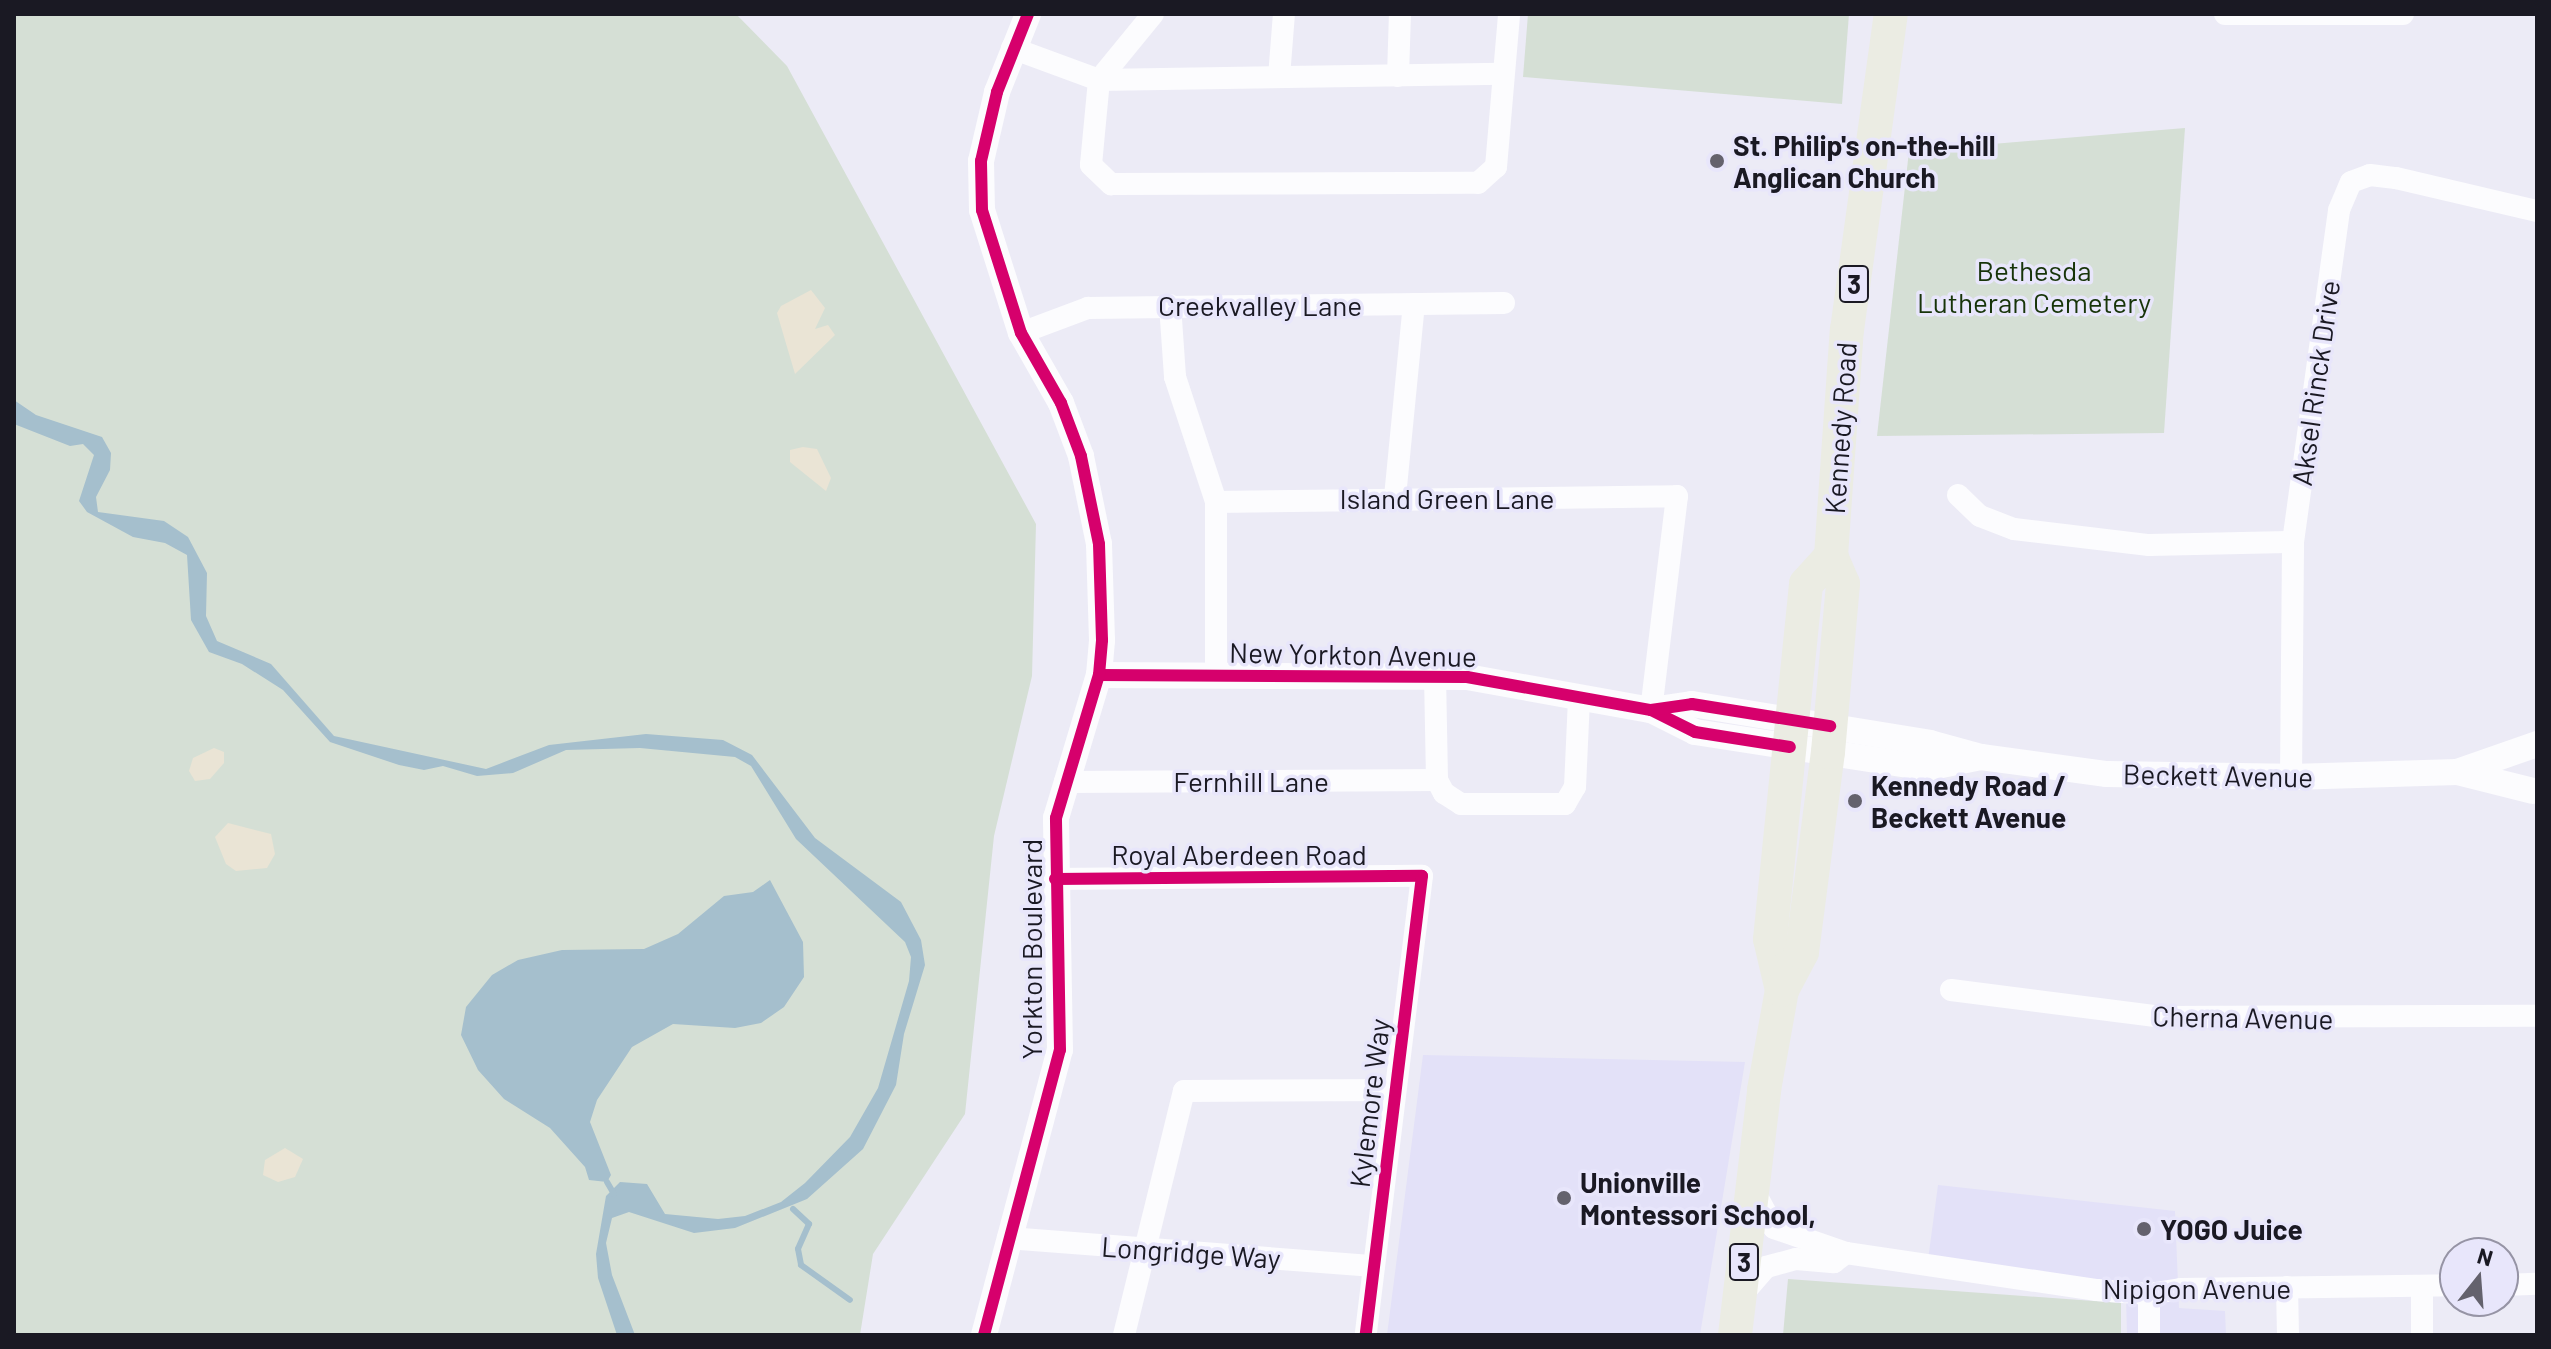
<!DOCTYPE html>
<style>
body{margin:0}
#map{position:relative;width:2551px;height:1349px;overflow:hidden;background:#ecebf6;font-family:Barlow,sans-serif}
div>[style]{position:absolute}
.built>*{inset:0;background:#e3e1f8}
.green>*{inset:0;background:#d5dfd5}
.sand>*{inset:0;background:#eae4d5}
.water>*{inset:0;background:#a5bfcd}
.stream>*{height:6px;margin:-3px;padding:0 3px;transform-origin:3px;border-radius:3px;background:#a5bfcd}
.minor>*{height:22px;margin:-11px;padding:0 11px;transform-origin:11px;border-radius:11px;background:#fcfcfe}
.tertiary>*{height:26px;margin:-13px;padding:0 13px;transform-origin:13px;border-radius:13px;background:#fcfcfe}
.primary>*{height:34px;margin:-17px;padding:0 17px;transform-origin:17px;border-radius:17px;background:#ebece3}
.cycleway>*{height:12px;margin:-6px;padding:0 6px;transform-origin:6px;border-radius:6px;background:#d6006c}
.dots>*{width:22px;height:22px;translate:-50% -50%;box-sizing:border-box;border:4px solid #e8e6fb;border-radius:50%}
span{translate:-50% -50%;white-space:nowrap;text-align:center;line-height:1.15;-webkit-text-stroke:7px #e8e6fb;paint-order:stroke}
.shield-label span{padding:2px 6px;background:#e8e6fb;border:2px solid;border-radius:6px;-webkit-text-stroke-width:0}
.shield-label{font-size:26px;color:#1a1923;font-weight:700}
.poi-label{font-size:28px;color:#1a1923;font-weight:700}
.left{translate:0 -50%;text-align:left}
.park-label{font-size:28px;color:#173409}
.street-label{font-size:28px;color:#1a1923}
.frame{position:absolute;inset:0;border:16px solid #1a1923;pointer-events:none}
.north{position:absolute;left:2439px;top:1237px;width:80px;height:80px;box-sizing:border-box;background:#e8e6fb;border:2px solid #9694a5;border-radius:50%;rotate:17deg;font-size:22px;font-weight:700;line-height:32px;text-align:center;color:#1a1923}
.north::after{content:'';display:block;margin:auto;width:28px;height:36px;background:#64626d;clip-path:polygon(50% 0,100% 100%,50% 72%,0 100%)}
</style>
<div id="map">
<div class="built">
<div style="clip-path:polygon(1423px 1055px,1745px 1062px,1700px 1335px,1387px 1335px)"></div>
<div style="clip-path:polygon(1938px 1185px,2175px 1211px,2179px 1308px,2225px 1311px,2226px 1335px,2127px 1335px,2126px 1298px,1926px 1275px)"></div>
</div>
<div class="green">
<div style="clip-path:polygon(14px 14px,736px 14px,787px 66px,1036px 524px,1032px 676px,994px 836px,965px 1114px,873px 1254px,860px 1335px,14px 1335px)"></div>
<div style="clip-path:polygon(1528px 14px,1849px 14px,1842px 104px,1523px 77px)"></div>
<div style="clip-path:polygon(2185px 128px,2164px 433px,1877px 436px,1909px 151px)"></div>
<div style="clip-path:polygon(1788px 1279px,2121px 1303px,2121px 1335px,1783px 1335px)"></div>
</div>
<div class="sand">
<div style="clip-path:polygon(811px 290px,825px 308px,815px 329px,828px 325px,835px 335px,795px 374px,777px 313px,781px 306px)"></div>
<div style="clip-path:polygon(803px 447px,817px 449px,831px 478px,826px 491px,790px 462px,790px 450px)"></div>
<div style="clip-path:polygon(214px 748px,224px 752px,224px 763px,210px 779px,195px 781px,189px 771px,193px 758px)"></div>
<div style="clip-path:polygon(228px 823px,271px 834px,275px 854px,267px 868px,236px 871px,226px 864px,215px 837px)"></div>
<div style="clip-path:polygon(285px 1148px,303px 1159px,295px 1177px,278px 1182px,263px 1175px,265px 1160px)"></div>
</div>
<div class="water">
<div style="clip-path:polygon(14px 400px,36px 415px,102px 437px,111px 453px,110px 470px,96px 497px,98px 512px,164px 521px,188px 537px,207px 573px,206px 616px,217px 641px,271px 664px,334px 736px,486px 769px,549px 745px,646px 734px,723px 740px,752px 755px,815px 838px,901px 902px,921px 940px,925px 965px,904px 1034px,896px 1085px,863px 1149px,807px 1199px,735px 1228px,694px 1233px,629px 1212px,612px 1218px,606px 1243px,612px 1275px,635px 1335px,617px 1335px,598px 1278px,596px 1254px,606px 1196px,620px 1182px,647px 1184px,665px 1214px,718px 1219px,745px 1216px,781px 1202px,805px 1183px,850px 1137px,878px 1088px,909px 981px,911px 957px,905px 942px,796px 839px,751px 766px,735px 757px,640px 748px,566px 750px,513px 773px,477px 776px,443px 766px,424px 770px,399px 765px,330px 742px,283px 690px,242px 664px,209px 652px,191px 620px,187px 555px,165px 543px,133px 537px,87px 512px,79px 501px,94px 455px,83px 444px,70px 446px,14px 424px)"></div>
<div style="clip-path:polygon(770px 880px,803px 942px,804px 977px,784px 1007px,761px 1023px,735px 1028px,673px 1024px,632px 1047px,597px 1100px,590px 1122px,611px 1175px,607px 1182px,589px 1180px,585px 1167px,550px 1128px,504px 1099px,478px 1070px,461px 1035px,466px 1007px,492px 975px,518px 960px,562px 950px,644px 949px,678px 934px,724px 896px,753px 892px)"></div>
</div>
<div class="stream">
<div style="left:607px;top:1182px;width:14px;rotate:60deg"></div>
<div style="left:793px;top:1209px;width:22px;rotate:43deg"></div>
<div style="left:809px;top:1224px;width:27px;rotate:114deg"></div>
<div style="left:798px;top:1249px;width:16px;rotate:79deg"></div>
<div style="left:801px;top:1265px;width:60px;rotate:35.5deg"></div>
</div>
<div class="minor">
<div style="left:1153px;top:14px;width:85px;rotate:129.3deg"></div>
<div style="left:1099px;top:80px;width:85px;rotate:95.4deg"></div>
<div style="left:1091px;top:165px;width:28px;rotate:44deg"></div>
<div style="left:1111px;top:184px;width:367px;rotate:-0.2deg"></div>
<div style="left:1478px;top:183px;width:24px;rotate:-42deg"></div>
<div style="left:1496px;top:167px;width:154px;rotate:-85.1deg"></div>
<div style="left:2225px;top:14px;width:178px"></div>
<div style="left:1012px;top:48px;width:93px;rotate:20.2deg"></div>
<div style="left:1099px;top:80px;width:404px;rotate:-0.9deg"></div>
<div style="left:1398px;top:76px;width:62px;rotate:-88.2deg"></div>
<div style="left:1279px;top:77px;width:63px;rotate:-85.5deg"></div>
<div style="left:1170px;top:305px;width:72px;rotate:86deg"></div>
<div style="left:1175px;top:377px;width:132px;rotate:71.8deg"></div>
<div style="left:1216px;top:502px;width:173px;rotate:90deg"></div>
<div style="left:1021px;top:333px;width:72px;rotate:-20.5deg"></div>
<div style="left:1088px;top:308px;width:416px;rotate:-0.7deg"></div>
<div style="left:1958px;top:495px;width:30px;rotate:44deg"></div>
<div style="left:1980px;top:516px;width:36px;rotate:21deg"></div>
<div style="left:2014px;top:529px;width:136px;rotate:6.8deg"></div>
<div style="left:2149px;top:545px;width:144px;rotate:-1.2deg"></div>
<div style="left:1395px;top:497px;width:194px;rotate:-84.4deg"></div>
<div style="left:1216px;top:502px;width:461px;rotate:-0.7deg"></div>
<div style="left:1677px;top:496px;width:216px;rotate:96.9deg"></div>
<div style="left:1435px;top:675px;width:105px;rotate:88.9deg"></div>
<div style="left:1437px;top:780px;width:15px;rotate:62deg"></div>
<div style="left:1444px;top:793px;width:20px;rotate:33deg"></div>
<div style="left:1461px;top:804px;width:104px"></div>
<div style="left:1565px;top:804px;width:20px;rotate:-60deg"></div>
<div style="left:1575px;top:787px;width:89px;rotate:-87.4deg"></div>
<div style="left:2291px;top:777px;width:235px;rotate:-89.5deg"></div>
<div style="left:2293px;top:542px;width:335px;rotate:-82.1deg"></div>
<div style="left:2339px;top:210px;width:30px;rotate:-67deg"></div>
<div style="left:2351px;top:182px;width:20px;rotate:-20deg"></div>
<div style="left:2370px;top:175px;width:26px;rotate:7deg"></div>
<div style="left:2396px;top:178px;width:145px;rotate:13.2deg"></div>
<div style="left:1065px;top:782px;width:372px;rotate:-0.3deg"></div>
<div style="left:1055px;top:879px;width:367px;rotate:-0.5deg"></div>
<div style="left:1422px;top:876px;width:462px;rotate:97deg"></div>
<div style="left:1951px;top:990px;width:212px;rotate:7.3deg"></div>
<div style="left:2161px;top:1017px;width:376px;rotate:-0.2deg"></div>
<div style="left:1753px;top:1189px;width:44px;rotate:61.7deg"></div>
<div style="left:1774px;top:1228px;width:76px;rotate:19.1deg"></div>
<div style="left:1846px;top:1253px;width:254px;rotate:8.4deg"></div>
<div style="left:2097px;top:1290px;width:52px;rotate:4.4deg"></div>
<div style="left:2149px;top:1294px;width:32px;rotate:-9deg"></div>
<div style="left:2181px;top:1289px;width:274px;rotate:-0.8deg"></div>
<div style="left:1008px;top:1238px;width:367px;rotate:4.4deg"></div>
<div style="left:2503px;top:1285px;width:34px;rotate:-2deg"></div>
<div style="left:2422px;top:1286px;width:49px;rotate:90deg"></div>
<div style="left:2287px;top:1287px;width:48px;rotate:88.8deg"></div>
<div style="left:2149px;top:1294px;width:41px;rotate:90deg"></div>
<div style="left:1741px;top:1296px;width:38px;rotate:-49deg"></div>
<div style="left:1766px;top:1267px;width:31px;rotate:-15deg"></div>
<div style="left:1796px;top:1259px;width:38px;rotate:5deg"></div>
<div style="left:1834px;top:1262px;width:15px;rotate:-37deg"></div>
<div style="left:1124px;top:1335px;width:251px;rotate:-76.2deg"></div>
<div style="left:1184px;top:1091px;width:211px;rotate:-0.3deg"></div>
</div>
<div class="tertiary">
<div style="left:1099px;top:675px;width:368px;rotate:0.3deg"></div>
<div style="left:1467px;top:677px;width:187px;rotate:10.2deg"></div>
<div style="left:1651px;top:710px;width:49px;rotate:26.6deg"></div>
<div style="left:1695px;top:732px;width:235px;rotate:8.8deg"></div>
<div style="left:1927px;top:768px;width:55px;rotate:-11.5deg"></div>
<div style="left:1651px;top:710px;width:41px;rotate:-8.3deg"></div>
<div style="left:1692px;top:704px;width:241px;rotate:9.3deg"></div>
<div style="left:1930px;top:743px;width:53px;rotate:15.4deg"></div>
<div style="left:1981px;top:757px;width:127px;rotate:7.7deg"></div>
<div style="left:2107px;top:774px;width:184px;rotate:0.9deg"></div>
<div style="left:2291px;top:777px;width:166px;rotate:-1.7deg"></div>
<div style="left:2457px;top:772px;width:78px;rotate:14deg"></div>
<div style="left:2457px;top:772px;width:85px;rotate:-19.3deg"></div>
<div style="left:984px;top:1335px;width:295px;rotate:-75.1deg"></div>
<div style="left:1060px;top:1050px;width:232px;rotate:-91deg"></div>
<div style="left:1056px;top:818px;width:149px;rotate:-73.3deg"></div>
<div style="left:1099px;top:675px;width:35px;rotate:-85deg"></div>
<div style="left:1102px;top:640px;width:96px;rotate:-91.8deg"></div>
<div style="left:1099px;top:544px;width:90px;rotate:-101.6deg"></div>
<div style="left:1081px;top:456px;width:57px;rotate:-110.7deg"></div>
<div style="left:1061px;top:403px;width:81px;rotate:-119.7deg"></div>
<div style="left:1021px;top:333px;width:129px;rotate:-107.6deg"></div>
<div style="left:982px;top:210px;width:49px;rotate:-91.2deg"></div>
<div style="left:981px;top:161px;width:71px;rotate:-76.9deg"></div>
<div style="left:997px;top:92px;width:84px;rotate:-68.3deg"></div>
</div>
<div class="primary">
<div style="left:1782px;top:990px;width:52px;rotate:-103.2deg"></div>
<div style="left:1770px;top:939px;width:357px;rotate:-84.2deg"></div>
<div style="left:1806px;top:584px;width:38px;rotate:-48deg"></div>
<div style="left:1735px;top:1335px;width:247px;rotate:-83.2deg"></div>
<div style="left:1764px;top:1090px;width:102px;rotate:-79.8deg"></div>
<div style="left:1782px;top:990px;width:43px;rotate:-62.2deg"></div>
<div style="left:1802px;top:952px;width:202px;rotate:-82.6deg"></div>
<div style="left:1828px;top:752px;width:169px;rotate:-84.9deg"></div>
<div style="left:1843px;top:584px;width:30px;rotate:-113deg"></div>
<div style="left:1831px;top:556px;width:227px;rotate:-86deg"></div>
<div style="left:1847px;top:330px;width:319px;rotate:-82.1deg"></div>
</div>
<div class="cycleway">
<div style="left:1099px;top:675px;width:368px;rotate:0.3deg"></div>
<div style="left:1467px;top:677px;width:187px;rotate:10.2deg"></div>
<div style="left:1651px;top:710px;width:49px;rotate:26.6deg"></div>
<div style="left:1695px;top:732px;width:96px;rotate:9deg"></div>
<div style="left:1651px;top:710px;width:41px;rotate:-8.3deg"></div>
<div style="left:1692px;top:704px;width:140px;rotate:9.1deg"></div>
<div style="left:1055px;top:879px;width:367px;rotate:-0.5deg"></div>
<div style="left:1422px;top:876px;width:462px;rotate:97deg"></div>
<div style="left:984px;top:1335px;width:295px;rotate:-75.1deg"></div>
<div style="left:1060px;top:1050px;width:232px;rotate:-91deg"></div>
<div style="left:1056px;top:818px;width:149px;rotate:-73.3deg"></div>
<div style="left:1099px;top:675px;width:35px;rotate:-85deg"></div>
<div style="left:1102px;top:640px;width:96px;rotate:-91.8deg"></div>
<div style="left:1099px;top:544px;width:90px;rotate:-101.6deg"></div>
<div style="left:1081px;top:456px;width:57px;rotate:-110.7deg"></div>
<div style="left:1061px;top:403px;width:81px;rotate:-119.7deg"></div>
<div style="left:1021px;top:333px;width:129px;rotate:-107.6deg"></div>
<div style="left:982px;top:210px;width:49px;rotate:-91.2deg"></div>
<div style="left:981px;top:161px;width:71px;rotate:-76.9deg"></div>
<div style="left:997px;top:92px;width:84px;rotate:-68.3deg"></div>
</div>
<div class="dots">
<div style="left:1717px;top:161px;background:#64626d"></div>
<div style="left:1855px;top:801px;background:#64626d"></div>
<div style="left:1564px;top:1198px;background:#64626d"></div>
<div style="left:2144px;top:1229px;background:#64626d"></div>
</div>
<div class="shield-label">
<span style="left:1854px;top:284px">3</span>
<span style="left:1744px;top:1262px">3</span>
</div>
<div class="poi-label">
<span class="left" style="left:1733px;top:161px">St. Philip's on-the-hill<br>Anglican Church</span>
<span class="left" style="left:1871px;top:801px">Kennedy Road /<br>Beckett Avenue</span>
<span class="left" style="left:1580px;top:1198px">Unionville<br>Montessori School,</span>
<span class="left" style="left:2160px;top:1229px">YOGO Juice</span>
</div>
<div class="park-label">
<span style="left:2034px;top:286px">Bethesda<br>Lutheran Cemetery</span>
</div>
<div class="street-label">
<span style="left:1260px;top:305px">Creekvalley Lane</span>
<span style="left:2315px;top:383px;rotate:-82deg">Aksel Rinck Drive</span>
<span style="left:1840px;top:428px;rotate:-86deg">Kennedy Road</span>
<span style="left:1447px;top:498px">Island Green Lane</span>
<span style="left:1353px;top:654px;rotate:1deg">New Yorkton Avenue</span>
<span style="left:2218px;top:775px;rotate:1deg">Beckett Avenue</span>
<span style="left:1251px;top:781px">Fernhill Lane</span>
<span style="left:1239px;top:854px">Royal Aberdeen Road</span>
<span style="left:1031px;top:949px;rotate:-90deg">Yorkton Boulevard</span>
<span style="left:2243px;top:1017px;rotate:1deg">Cherna Avenue</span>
<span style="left:1369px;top:1103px;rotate:-83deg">Kylemore Way</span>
<span style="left:1191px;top:1252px;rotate:4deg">Longridge Way</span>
<span style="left:2197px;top:1288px">Nipigon Avenue</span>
</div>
<div class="frame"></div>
<div class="north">N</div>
</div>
